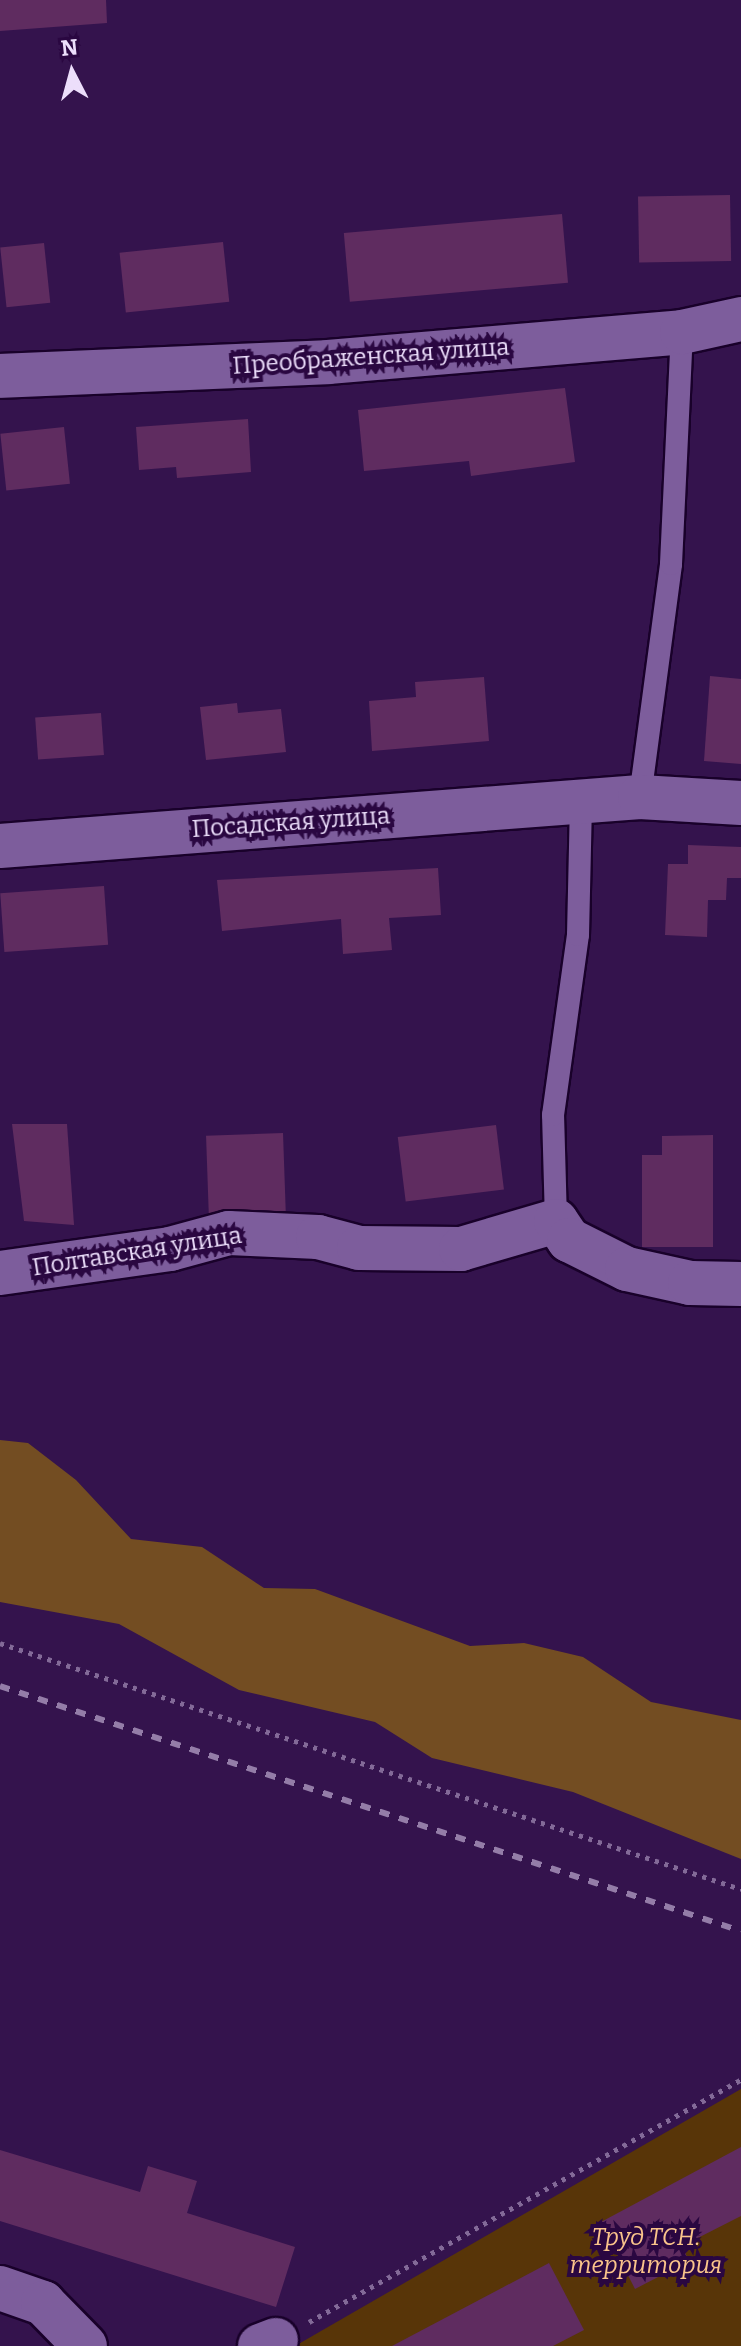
<!DOCTYPE html>
<meta charset="utf-8">
<style>
body{margin:0}
#map{position:relative;width:741px;height:2346px;overflow:hidden;background:#34134d;font-family:Bitter,serif}
div>[style]{position:absolute}
.green>*{inset:0;background:#583508}
.forest>*{inset:0;background:#734d22}
.building>*{inset:0;background:#5f2c60;transform-origin:0 0}
.path>*{height:5px;margin-top:-2.5px;transform-origin:0;background:repeating-linear-gradient(90deg,#836a98 0 4px,transparent 0 10px)}
.roads{filter:drop-shadow(2px 0 #19012a) drop-shadow(-2px 0 #19012a) drop-shadow(0 2px #19012a) drop-shadow(0 -2px #19012a)}
.lane>*{height:22px;margin:-11px;padding:0 11px;transform-origin:11px;border-radius:11px;background:#7d5d9c}
.street>*{height:44px;margin:-22px;padding:0 22px;transform-origin:22px;border-radius:22px;background:#7d5d9c}
.rail>*{height:6px;margin-top:-3px;transform-origin:0;background:repeating-linear-gradient(90deg,#947da8 0 10px,transparent 0 20px)}
span{translate:-50% -50%;white-space:nowrap;text-align:center;line-height:1.15;-webkit-text-stroke:8px #2a0741;paint-order:stroke}
.street-label{font-size:24px;color:#ecdefb}
.park-label{font-size:24px;color:#fac48b;font-style:italic}
.north{position:absolute;left:32px;top:32px;width:80px;height:80px;-webkit-text-stroke:6px #2a0741;paint-order:stroke;rotate:354deg;font-size:22px;font-weight:700;line-height:32px;text-align:center;color:#ecdefb}
.north::after{content:'';display:block;margin:auto;width:28px;height:36px;background:#ecdefb;clip-path:polygon(50% 0,100% 100%,50% 72%,0 100%)}
</style>
<div id="map">
<div class="green">
<div style="clip-path:polygon(741px 2089px,741px 2346px,295px 2346px)"></div>
</div>
<div class="forest">
<div style="clip-path:polygon(0 1440px,28px 1443px,76px 1480px,131px 1539px,202px 1547px,264px 1588px,315px 1589px,470px 1646px,524px 1643px,583px 1657px,651px 1702px,741px 1720px,741px 1859px,573px 1792px,432px 1758px,375px 1722px,239px 1690px,119px 1624px,0 1602px)"></div>
</div>
<div class="building">
<div style="clip-path:polygon(0 0,106px 0,107px 23px,0 31px)"></div>
<div style="left:730px;top:195px;width:66px;height:92px;rotate:89deg"></div>
<div style="left:562px;top:214px;width:69px;height:219px;rotate:85deg"></div>
<div style="left:223px;top:242px;width:60px;height:104px;rotate:84deg"></div>
<div style="left:44px;top:243px;width:60px;height:44px;rotate:84deg"></div>
<div style="clip-path:polygon(565px 388px,575px 462px,471px 476px,469px 461px,364px 471px,358px 410px)"></div>
<div style="clip-path:polygon(248px 419px,251px 472px,177px 478px,176px 467px,139px 470px,136px 427px)"></div>
<div style="left:64px;top:427px;width:57px;height:64px;rotate:84deg"></div>
<div style="clip-path:polygon(710px 676px,741px 679px,741px 764px,704px 761px)"></div>
<div style="clip-path:polygon(484px 677px,489px 741px,372px 751px,369px 701px,416px 697px,415px 682px)"></div>
<div style="clip-path:polygon(237px 703px,238px 713px,281px 709px,286px 752px,206px 760px,200px 707px)"></div>
<div style="left:101px;top:713px;width:42px;height:66px;rotate:86deg"></div>
<div style="clip-path:polygon(688px 845px,741px 847px,741px 878px,727px 878px,726px 900px,708px 900px,707px 937px,665px 935px,668px 864px,688px 864px)"></div>
<div style="clip-path:polygon(438px 868px,441px 915px,389px 918px,392px 950px,343px 954px,341px 919px,222px 931px,217px 880px)"></div>
<div style="left:104px;top:886px;width:59px;height:104px;rotate:86deg"></div>
<div style="clip-path:polygon(12px 1124px,67px 1124px,74px 1225px,24px 1221px)"></div>
<div style="left:496px;top:1125px;width:65px;height:99px;rotate:83deg"></div>
<div style="left:283px;top:1133px;width:78px;height:77px;rotate:88deg"></div>
<div style="clip-path:polygon(713px 1135px,713px 1247px,642px 1247px,642px 1155px,662px 1155px,662px 1136px)"></div>
<div style="clip-path:polygon(741px 2147px,741px 2216px,682px 2246px,689px 2261px,635px 2289px,601px 2222px)"></div>
<div style="clip-path:polygon(0 2150px,140px 2192px,148px 2166px,197px 2181px,187px 2213px,295px 2247px,276px 2307px,0 2221px)"></div>
<div style="clip-path:polygon(549px 2263px,584px 2330px,553px 2346px,392px 2346px)"></div>
</div>
<div class="path">
<div style="left:0;top:1643px;width:781px;rotate:18.37deg"></div>
<div style="left:309px;top:2322px;width:495px;rotate:-29.3deg"></div>
</div>
<div class="roads">
<div class="lane">
<div style="left:640px;top:797px;width:235px;rotate:-82.4deg"></div>
<div style="left:671px;top:564px;width:232px;rotate:-87.3deg"></div>
<div style="left:556px;top:1221px;width:106px;rotate:-91.6deg"></div>
<div style="left:553px;top:1115px;width:182px;rotate:-82.1deg"></div>
<div style="left:578px;top:935px;width:135px;rotate:-88.7deg"></div>
</div>
<div class="street">
<div style="left:0;top:376px;width:328px;rotate:-2.4deg"></div>
<div style="left:328px;top:362px;width:355px;rotate:-4.8deg"></div>
<div style="left:682px;top:332px;width:60px;rotate:-12.4deg"></div>
<div style="left:0;top:846px;width:642px;rotate:-4.38deg"></div>
<div style="left:640px;top:797px;width:101px;rotate:3.4deg"></div>
<div style="left:0;top:1273px;width:172px;rotate:-8deg"></div>
<div style="left:170px;top:1249px;width:61px;rotate:-15.2deg"></div>
<div style="left:229px;top:1233px;width:89px;rotate:2.6deg"></div>
<div style="left:318px;top:1237px;width:42px;rotate:15deg"></div>
<div style="left:359px;top:1248px;width:102px;rotate:0.6deg"></div>
<div style="left:461px;top:1249px;width:99px;rotate:-16.4deg"></div>
<div style="left:556px;top:1221px;width:23px;rotate:56deg"></div>
<div style="left:569px;top:1240px;width:65px;rotate:26.6deg"></div>
<div style="left:627px;top:1269px;width:65px;rotate:12.5deg"></div>
<div style="left:690px;top:1283px;width:51px;rotate:1.1deg"></div>
<div style="left:0;top:2288px;width:46px;rotate:19.2deg"></div>
<div style="left:43px;top:2303px;width:60px;rotate:45.7deg"></div>
<div style="left:260px;top:2346px;width:17px;rotate:-21deg"></div>
</div>
</div>
<div class="rail">
<div style="left:0;top:1686px;width:780px;rotate:18.3deg"></div>
</div>
<div class="street-label">
<span style="left:371px;top:357px;rotate:-4deg">Преображенская улица</span>
<span style="left:291px;top:823px;rotate:-4deg">Посадская улица</span>
<span style="left:137px;top:1252px;rotate:-9deg">Полтавская улица</span>
</div>
<div class="park-label">
<span style="left:646px;top:2252px">Труд ТСН.<br>территория</span>
</div>
<div class="north">N</div>
</div>
